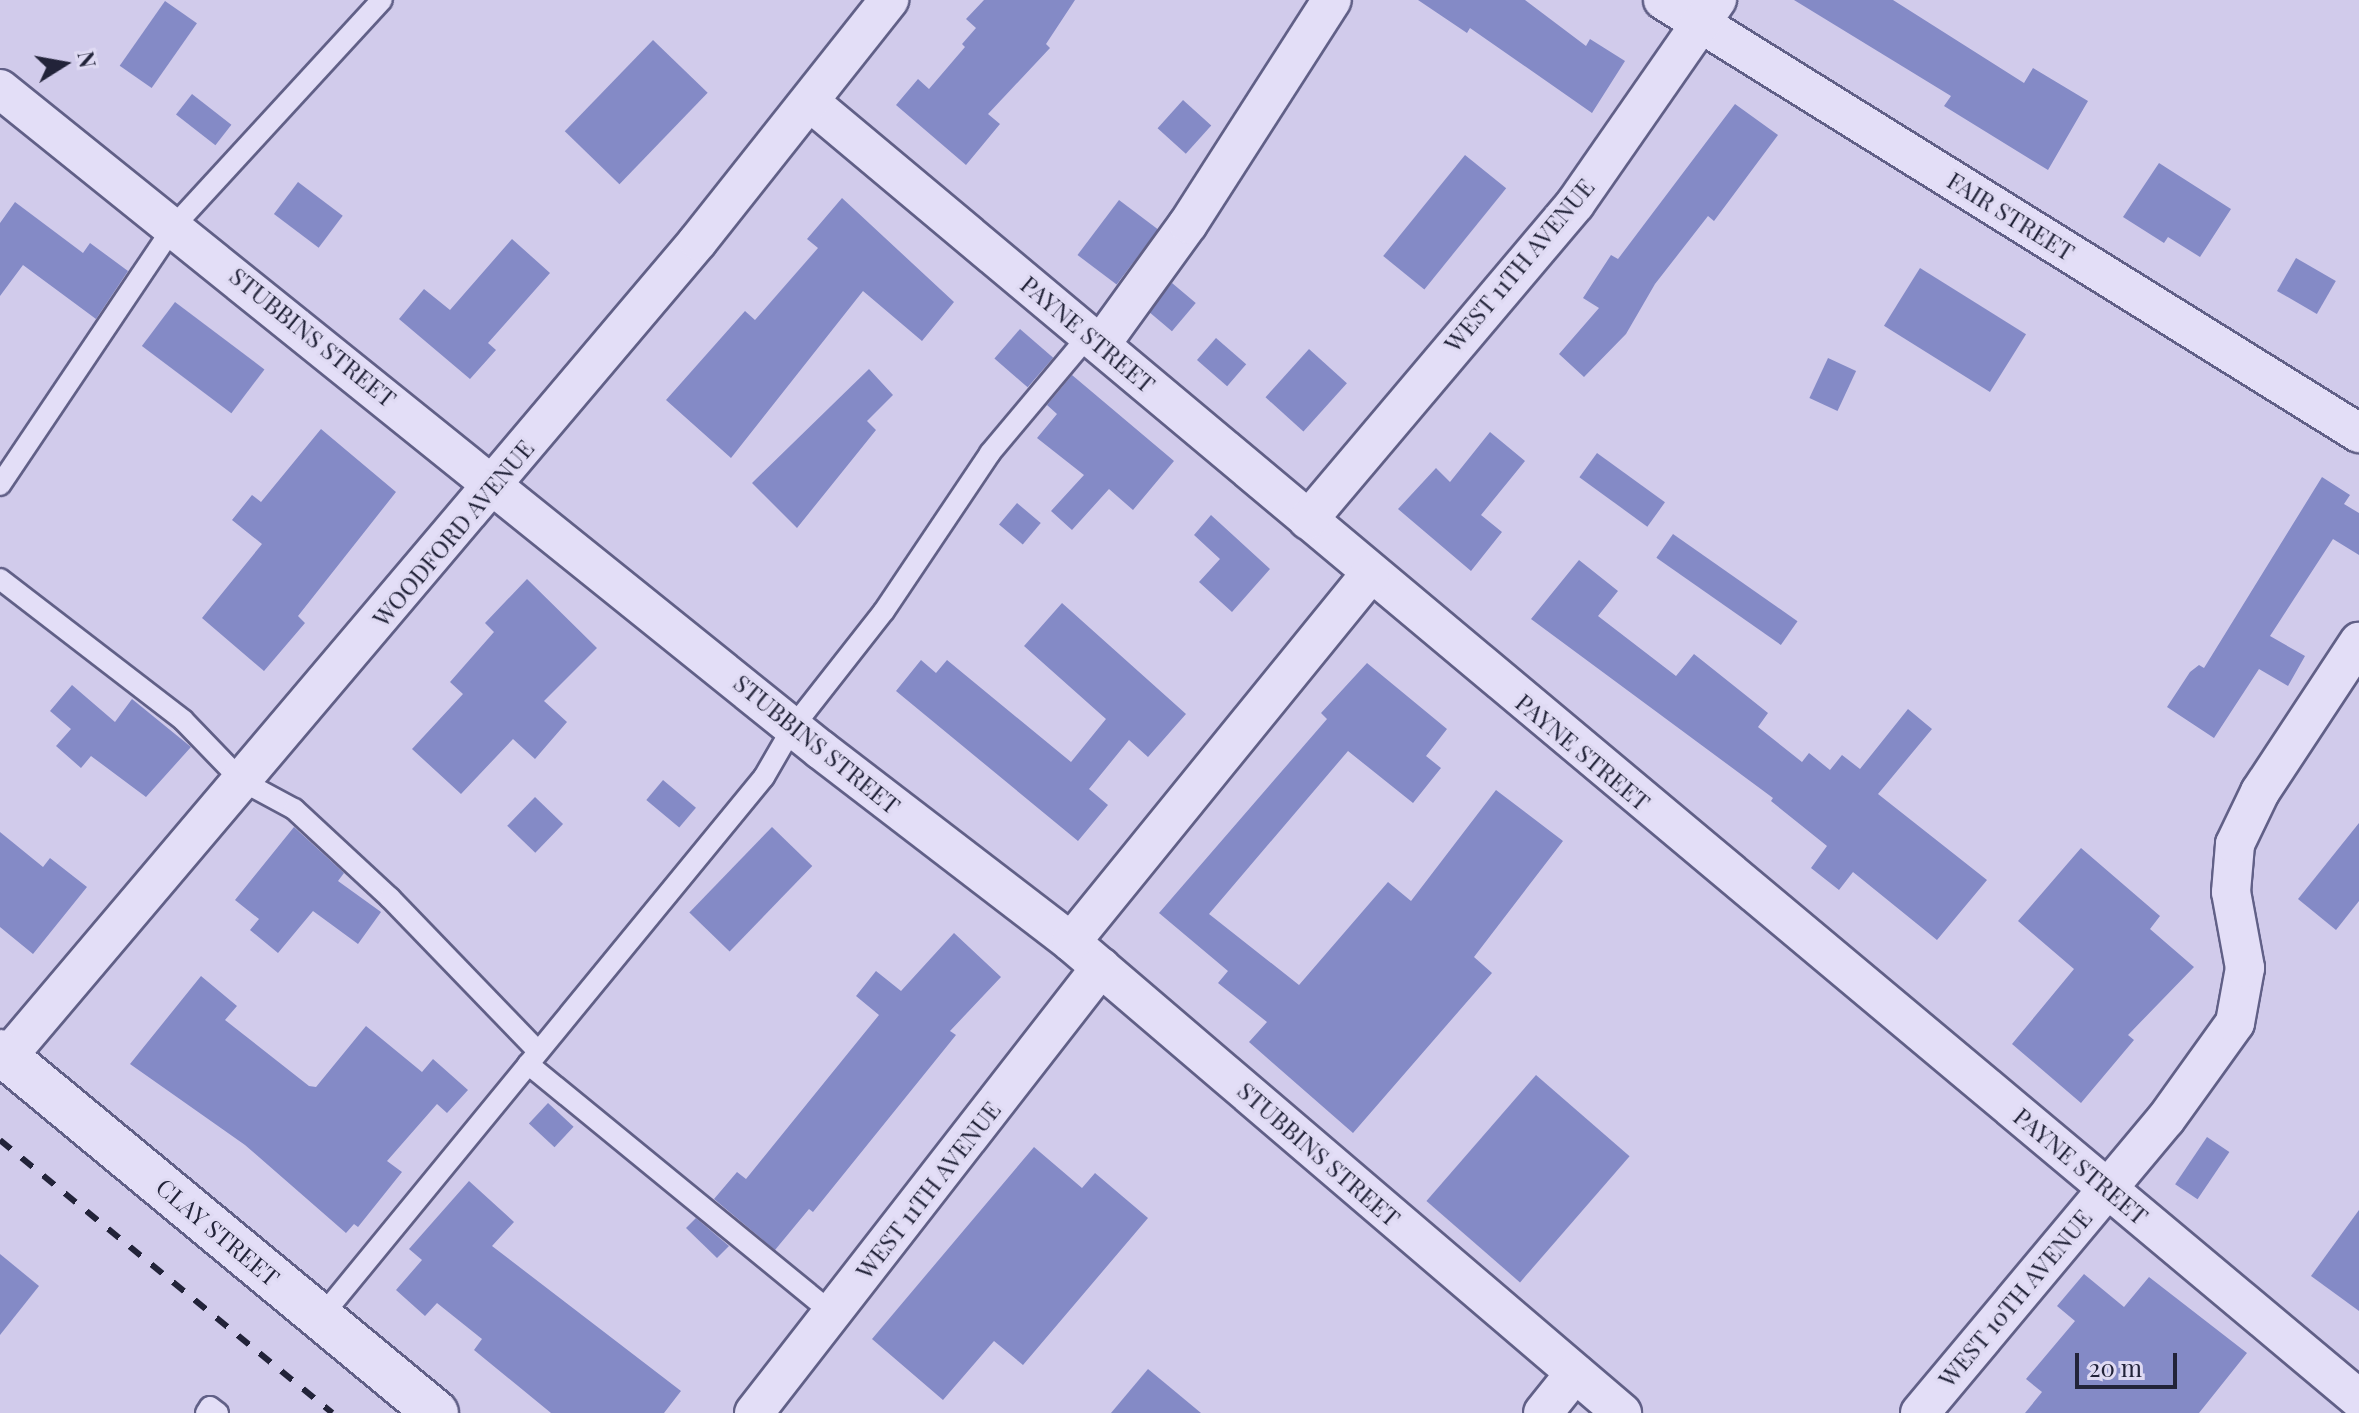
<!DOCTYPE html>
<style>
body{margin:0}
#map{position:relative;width:2359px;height:1413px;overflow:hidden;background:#d1cbeb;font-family:"Playfair Display",serif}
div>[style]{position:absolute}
.building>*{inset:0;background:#848ac6;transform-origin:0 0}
.roads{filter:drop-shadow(2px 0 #616087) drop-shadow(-2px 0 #616087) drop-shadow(0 2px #616087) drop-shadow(0 -2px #616087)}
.lane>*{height:20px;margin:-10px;padding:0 10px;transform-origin:10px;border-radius:10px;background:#e3def7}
.street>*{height:38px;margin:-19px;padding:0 19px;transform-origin:19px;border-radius:19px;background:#e3def7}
.secondary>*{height:44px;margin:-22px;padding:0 22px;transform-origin:22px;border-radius:22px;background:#e3def7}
.rail>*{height:6px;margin-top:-3px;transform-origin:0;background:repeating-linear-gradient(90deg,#222339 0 14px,transparent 0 28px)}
span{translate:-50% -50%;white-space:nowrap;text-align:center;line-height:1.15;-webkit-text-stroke:6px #dfdaf3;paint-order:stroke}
.street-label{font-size:24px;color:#222339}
.north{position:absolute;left:24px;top:24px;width:80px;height:80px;-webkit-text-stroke:6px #dfdaf3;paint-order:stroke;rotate:79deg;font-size:22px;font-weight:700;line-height:32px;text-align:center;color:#222339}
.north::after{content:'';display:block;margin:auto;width:28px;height:36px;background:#222339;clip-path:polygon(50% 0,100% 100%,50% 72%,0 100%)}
.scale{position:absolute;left:2075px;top:1353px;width:102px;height:36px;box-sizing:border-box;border:4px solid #222339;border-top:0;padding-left:10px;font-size:24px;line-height:28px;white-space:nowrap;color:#222339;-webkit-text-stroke:6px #dfdaf3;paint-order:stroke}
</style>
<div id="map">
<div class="building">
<div style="clip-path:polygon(984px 0,1075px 0,1046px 44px,1050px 48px,988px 114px,1000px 124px,966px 165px,896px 105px,918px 79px,929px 89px,965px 47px,962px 44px,976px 28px,966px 19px)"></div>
<div style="clip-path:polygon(1418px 0,1525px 0,1586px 46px,1590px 39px,1625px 61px,1592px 113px,1470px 28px,1467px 33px)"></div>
<div style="clip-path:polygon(1794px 0,1893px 0,2024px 83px,2033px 68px,2088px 101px,2048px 170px,1944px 106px,1951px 96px)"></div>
<div style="left:165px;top:1px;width:39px;height:79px;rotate:35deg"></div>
<div style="left:653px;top:40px;width:76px;height:127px;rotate:44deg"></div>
<div style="left:192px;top:94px;width:50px;height:26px;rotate:38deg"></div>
<div style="left:1183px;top:100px;width:38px;height:38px;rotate:42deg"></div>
<div style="clip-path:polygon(1735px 104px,1778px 135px,1714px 221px,1708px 216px,1655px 284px,1626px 334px,1584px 377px,1559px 354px,1599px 308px,1583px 298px,1611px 255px,1618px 259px)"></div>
<div style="left:1465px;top:155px;width:53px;height:130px;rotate:39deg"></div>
<div style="clip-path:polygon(2159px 163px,2231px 209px,2200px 257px,2168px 237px,2164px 243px,2123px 217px)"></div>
<div style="left:298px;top:182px;width:56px;height:40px;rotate:37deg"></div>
<div style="clip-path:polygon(842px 198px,954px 302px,922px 341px,863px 291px,731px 458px,666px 400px,745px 311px,755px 320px,818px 248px,807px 239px)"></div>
<div style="left:1119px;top:200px;width:49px;height:69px;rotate:37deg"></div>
<div style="clip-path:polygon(15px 202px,83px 253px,90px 243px,128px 271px,96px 319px,23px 265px,0 296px,0 223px)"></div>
<div style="clip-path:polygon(512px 239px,550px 273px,488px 343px,496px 350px,470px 379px,399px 319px,424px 289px,450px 310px)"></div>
<div style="left:2296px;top:258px;width:46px;height:38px;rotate:30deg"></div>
<div style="left:1920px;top:268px;width:125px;height:68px;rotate:32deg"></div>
<div style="left:1172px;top:283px;width:31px;height:37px;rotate:40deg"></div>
<div style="left:175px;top:302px;width:112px;height:55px;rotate:37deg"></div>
<div style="left:1020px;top:329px;width:44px;height:39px;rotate:41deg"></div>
<div style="left:1216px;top:338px;width:40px;height:29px;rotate:41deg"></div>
<div style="left:1309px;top:349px;width:51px;height:65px;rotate:42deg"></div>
<div style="left:1828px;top:358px;width:31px;height:44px;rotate:25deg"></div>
<div style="clip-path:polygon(869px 369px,893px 395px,867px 421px,876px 430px,797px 528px,752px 483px)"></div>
<div style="clip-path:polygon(1072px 375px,1174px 461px,1133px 510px,1109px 489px,1072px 530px,1051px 511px,1084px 475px,1037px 438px,1057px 414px,1047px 405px)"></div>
<div style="clip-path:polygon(321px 429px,396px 492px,298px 616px,305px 623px,264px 671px,202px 618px,262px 544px,232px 520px,252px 495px,261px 502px)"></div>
<div style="clip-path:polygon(1490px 432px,1525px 461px,1481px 515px,1502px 532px,1471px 571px,1398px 509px,1436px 468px,1450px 482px)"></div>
<div style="left:1597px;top:453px;width:84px;height:30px;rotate:36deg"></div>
<div style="clip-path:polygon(2322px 477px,2350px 495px,2344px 504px,2359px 513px,2359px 555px,2333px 539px,2270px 636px,2305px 656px,2288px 686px,2259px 669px,2214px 738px,2167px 707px,2190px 672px,2199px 665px,2204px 668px)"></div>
<div style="left:1017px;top:503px;width:31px;height:28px;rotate:40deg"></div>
<div style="clip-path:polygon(1211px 515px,1270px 569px,1232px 612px,1199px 582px,1220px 559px,1194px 535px)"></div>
<div style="left:1673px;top:534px;width:152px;height:29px;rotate:35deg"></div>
<div style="clip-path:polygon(1579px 560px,1618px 591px,1598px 616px,1676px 676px,1694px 654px,1768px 713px,1758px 727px,1802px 762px,1809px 753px,1830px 770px,1842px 755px,1860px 769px,1908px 709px,1932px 729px,1878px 794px,1987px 880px,1937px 940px,1853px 872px,1839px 890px,1811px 868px,1827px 846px,1771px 801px,1773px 798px,1531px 619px)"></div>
<div style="clip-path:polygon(527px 579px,597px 648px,544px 701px,567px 722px,535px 759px,513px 739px,461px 794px,412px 749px,463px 694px,450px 682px,494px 632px,485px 623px)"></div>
<div style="clip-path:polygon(1062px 603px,1186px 714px,1148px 757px,1129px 740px,1089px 789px,1108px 805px,1078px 841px,896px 691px,921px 660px,936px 673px,947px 660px,1071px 762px,1106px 719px,1024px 646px)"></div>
<div style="clip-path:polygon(1367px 663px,1447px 729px,1426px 756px,1441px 768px,1413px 803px,1348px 751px,1209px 914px,1299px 985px,1388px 882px,1411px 901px,1496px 790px,1563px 841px,1474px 957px,1492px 973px,1353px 1133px,1249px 1042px,1267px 1022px,1218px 983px,1228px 971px,1159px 913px,1327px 719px,1321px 713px)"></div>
<div style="clip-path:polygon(72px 685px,115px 722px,132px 699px,191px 747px,146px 797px,91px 756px,81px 768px,56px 746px,71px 729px,50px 711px)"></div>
<div style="left:663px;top:780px;width:43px;height:26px;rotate:40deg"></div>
<div style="left:535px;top:797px;width:39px;height:40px;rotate:44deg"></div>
<div style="clip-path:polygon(2359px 823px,2359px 901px,2336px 930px,2298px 899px)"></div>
<div style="clip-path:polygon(294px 827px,344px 873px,338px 881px,381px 912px,358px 944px,313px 911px,278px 953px,250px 930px,259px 919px,235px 900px)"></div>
<div style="left:772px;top:827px;width:56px;height:119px;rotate:44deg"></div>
<div style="clip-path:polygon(0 832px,43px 867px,50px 858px,87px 887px,33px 954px,0 927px)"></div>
<div style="clip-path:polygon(2081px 848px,2160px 916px,2150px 929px,2194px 967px,2128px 1035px,2134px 1040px,2081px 1103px,2012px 1044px,2074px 969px,2018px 921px)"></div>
<div style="clip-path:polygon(954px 933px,1001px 977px,950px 1031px,956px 1035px,813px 1212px,809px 1209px,775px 1250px,714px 1199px,737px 1172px,746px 1179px,879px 1015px,856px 996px,876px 971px,901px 991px)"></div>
<div style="clip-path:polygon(201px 976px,237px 1006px,225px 1020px,309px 1086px,316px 1087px,366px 1026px,422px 1072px,433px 1059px,468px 1090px,447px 1113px,437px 1104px,387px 1161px,402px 1172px,358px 1227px,354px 1224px,346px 1233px,245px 1145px,130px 1064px)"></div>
<div style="left:1536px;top:1075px;width:124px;height:167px;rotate:41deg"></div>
<div style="left:548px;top:1103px;width:35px;height:28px;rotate:43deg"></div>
<div style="left:2207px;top:1137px;width:27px;height:57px;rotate:34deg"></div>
<div style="clip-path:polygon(1034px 1147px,1082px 1188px,1095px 1173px,1148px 1218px,1023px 1365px,994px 1341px,943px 1400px,872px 1339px)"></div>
<div style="clip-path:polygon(469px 1181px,514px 1222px,492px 1246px,681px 1391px,664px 1413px,551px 1413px,474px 1350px,482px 1339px,437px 1303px,425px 1316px,396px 1290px,422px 1260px,409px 1249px)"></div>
<div style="clip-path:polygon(2359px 1210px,2359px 1311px,2311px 1276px)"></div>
<div style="clip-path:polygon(696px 1218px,729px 1246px,717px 1258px,686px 1228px)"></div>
<div style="clip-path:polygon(0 1254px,39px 1286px,0 1335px)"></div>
<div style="clip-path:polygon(2084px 1274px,2124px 1307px,2149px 1277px,2247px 1353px,2199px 1413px,2025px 1413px,2042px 1392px,2026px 1379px,2075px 1321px,2057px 1306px)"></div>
<div style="clip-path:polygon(1148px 1369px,1201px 1413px,1111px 1413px)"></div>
</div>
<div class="roads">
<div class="lane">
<div style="left:0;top:485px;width:312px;rotate:-56.1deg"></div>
<div style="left:174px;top:226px;width:307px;rotate:-47.4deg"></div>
<div style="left:0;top:579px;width:231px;rotate:37.6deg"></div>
<div style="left:183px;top:720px;width:85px;rotate:46deg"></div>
<div style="left:242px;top:781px;width:59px;rotate:28.3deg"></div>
<div style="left:294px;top:809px;width:131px;rotate:42.8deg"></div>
<div style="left:390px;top:898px;width:213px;rotate:46deg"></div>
<div style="left:528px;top:1064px;width:393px;rotate:39.3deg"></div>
<div style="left:321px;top:1317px;width:698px;rotate:-50.64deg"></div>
<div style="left:764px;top:777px;width:58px;rotate:-59.9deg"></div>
<div style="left:793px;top:727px;width:147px;rotate:-51.9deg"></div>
<div style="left:884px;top:611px;width:190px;rotate:-56.1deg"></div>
<div style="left:990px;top:453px;width:154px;rotate:-50deg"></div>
<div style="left:206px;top:1413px;width:7px;rotate:-56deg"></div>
<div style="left:210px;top:1407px;width:10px;rotate:37deg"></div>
</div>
<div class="street">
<div style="left:1663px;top:0;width:820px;rotate:31.89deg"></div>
<div style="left:0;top:89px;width:1054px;rotate:38.84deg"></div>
<div style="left:821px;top:750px;width:315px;rotate:37.5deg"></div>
<div style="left:1071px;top:942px;width:725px;rotate:40.52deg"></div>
<div style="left:810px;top:102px;width:2020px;rotate:39.94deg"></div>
<div style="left:1101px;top:344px;width:148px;rotate:-54.1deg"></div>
<div style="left:1188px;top:224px;width:266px;rotate:-57.3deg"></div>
<div style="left:1308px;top:520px;width:414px;rotate:-49.8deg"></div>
<div style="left:1575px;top:204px;width:249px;rotate:-55.2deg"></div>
<div style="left:1071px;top:942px;width:474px;rotate:-50.9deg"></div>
<div style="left:7px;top:1057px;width:1069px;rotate:-49.74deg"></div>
<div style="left:698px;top:241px;width:308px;rotate:-51.6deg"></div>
<div style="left:754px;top:1413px;width:565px;rotate:-52.12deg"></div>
<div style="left:1543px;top:1413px;width:51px;rotate:-51.3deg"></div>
<div style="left:1920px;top:1413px;width:383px;rotate:-50.1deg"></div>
<div style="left:2166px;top:1119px;width:118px;rotate:-54.3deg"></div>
<div style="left:2235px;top:1023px;width:56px;rotate:-79.7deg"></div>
<div style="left:2245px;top:968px;width:77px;rotate:-100.4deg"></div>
<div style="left:2231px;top:892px;width:48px;rotate:-85.2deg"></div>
<div style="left:2235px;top:844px;width:58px;rotate:-64.3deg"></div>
<div style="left:2260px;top:792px;width:180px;rotate:-56.6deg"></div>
</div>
<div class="secondary">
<div style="left:0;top:1052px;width:566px;rotate:39.62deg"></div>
</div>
</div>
<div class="rail">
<div style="left:0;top:1140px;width:430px;rotate:39.4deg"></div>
</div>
<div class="street-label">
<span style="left:2011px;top:216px;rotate:32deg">FAIR STREET</span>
<span style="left:1519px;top:265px;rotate:-50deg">WEST 11TH AVENUE</span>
<span style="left:1088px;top:334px;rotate:40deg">PAYNE STREET</span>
<span style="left:313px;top:337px;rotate:39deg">STUBBINS STREET</span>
<span style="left:453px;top:533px;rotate:-50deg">WOODFORD AVENUE</span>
<span style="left:817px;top:744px;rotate:39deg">STUBBINS STREET</span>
<span style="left:1583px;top:752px;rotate:40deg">PAYNE STREET</span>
<span style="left:1319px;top:1154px;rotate:41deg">STUBBINS STREET</span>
<span style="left:2081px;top:1166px;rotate:40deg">PAYNE STREET</span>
<span style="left:928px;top:1190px;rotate:-52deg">WEST 11TH AVENUE</span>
<span style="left:218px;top:1232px;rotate:40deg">CLAY STREET</span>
<span style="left:2015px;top:1298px;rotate:-50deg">WEST 10TH AVENUE</span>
</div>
<div class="north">N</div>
<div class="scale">20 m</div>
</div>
